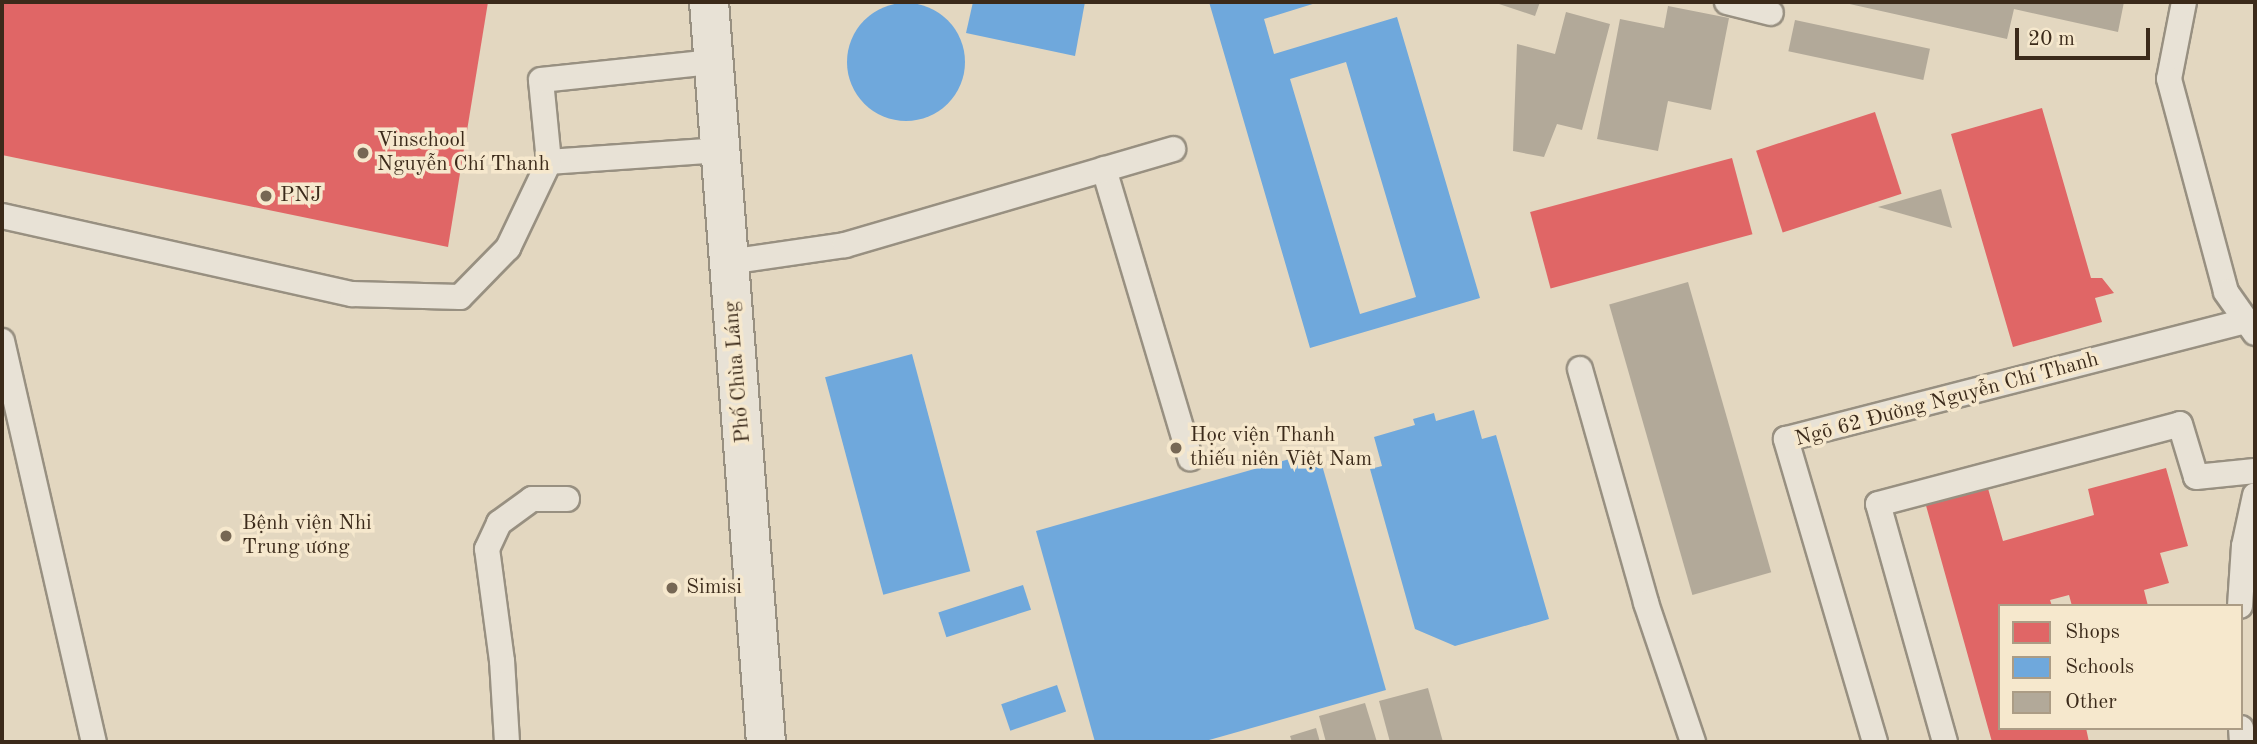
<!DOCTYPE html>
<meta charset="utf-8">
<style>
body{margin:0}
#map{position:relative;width:2257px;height:744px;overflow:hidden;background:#e3d7c0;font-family:"Old Standard TT",serif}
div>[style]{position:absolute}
.shops>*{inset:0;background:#e06666;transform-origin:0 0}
.schools>*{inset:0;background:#6fa8dc;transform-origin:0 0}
.round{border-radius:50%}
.building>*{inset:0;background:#b2a999;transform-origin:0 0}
.roads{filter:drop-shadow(2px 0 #989081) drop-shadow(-2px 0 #989081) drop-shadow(0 2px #989081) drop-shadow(0 -2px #989081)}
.lane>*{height:24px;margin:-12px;padding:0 12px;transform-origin:12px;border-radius:12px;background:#e8e2d6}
.secondary>*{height:38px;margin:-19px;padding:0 19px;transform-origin:19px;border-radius:19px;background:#e8e2d6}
.dots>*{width:19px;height:19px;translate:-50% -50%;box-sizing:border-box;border:4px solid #f6e8cd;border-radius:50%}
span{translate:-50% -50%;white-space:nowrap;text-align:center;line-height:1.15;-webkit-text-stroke:7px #f6e8cd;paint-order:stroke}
.poi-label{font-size:21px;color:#3b2a1a}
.left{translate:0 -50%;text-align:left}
.street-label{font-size:21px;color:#3b2a1a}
.frame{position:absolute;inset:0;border:4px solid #3b2a1a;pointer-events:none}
.legend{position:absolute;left:1998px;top:604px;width:245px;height:126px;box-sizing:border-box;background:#f6e8cd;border:2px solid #ab9c85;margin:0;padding:9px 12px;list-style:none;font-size:21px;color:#3b2a1a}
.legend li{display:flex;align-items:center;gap:14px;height:35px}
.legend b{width:35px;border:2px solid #ab9c85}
.scale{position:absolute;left:2015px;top:28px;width:135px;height:32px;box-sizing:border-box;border:4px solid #3b2a1a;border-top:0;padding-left:9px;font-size:21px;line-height:24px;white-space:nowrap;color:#3b2a1a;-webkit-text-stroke:5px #f6e8cd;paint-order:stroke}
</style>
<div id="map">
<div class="shops">
<div style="clip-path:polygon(2px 2px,488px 2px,448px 247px,2px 155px)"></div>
<div style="clip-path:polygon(2042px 108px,2091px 278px,2102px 278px,2114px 293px,2095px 298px,2102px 322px,2013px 347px,1951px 134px)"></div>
<div style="left:1875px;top:112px;width:86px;height:125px;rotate:72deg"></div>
<div style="left:1732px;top:158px;width:79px;height:209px;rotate:75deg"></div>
<div style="clip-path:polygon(2166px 468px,2188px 546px,2160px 553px,2169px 583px,2144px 590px,2148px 606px,2072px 606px,2069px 595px,2050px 600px,2052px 606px,2000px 606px,2000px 728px,2086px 728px,2089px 742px,1992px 742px,1925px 502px,1987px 485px,2003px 541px,2094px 515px,2088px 489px)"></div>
</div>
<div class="schools">
<div style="clip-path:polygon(973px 2px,1085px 2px,1075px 56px,966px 33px)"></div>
<div style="clip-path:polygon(evenodd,1209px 2px,1319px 2px,1264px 19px,1274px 54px,1397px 17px,1480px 298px,1310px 348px,1209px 2px,1346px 62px,1416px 297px,1360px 314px,1290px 79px,1346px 62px)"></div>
<div class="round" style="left:847px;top:3px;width:118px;height:118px"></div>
<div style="left:912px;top:354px;width:225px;height:90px;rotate:75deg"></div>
<div style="clip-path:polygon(1474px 410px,1482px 439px,1496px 435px,1549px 619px,1455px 646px,1415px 629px,1370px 469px,1382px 466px,1374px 437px,1415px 425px,1413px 419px,1434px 413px,1436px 421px)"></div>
<div style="clip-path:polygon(1318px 451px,1386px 690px,1202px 742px,1095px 742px,1036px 531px)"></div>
<div style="left:1023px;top:585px;width:26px;height:89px;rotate:72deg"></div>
<div style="left:1057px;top:685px;width:28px;height:59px;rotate:71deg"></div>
</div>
<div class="building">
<div style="clip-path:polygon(1493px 2px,1540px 2px,1535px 16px)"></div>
<div style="clip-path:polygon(2124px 2px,2118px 32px,2014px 9px,2007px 39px,1845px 3px)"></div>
<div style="clip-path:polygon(1668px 6px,1729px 18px,1711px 110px,1668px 101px,1658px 151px,1597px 139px,1620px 19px,1664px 28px)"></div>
<div style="clip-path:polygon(1566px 12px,1610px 24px,1582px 130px,1557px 124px,1544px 157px,1513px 151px,1517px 44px,1555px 54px)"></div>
<div style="left:1795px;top:20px;width:138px;height:32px;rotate:12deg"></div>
<div style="clip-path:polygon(1941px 189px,1952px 228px,1878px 207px)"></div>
<div style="left:1688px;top:282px;width:302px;height:82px;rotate:74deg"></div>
<div style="clip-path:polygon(1428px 688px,1443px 742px,1390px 742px,1379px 701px)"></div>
<div style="clip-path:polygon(1365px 703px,1377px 742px,1326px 742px,1319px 716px)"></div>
<div style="clip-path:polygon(1316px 728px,1320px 742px,1292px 742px,1290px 736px)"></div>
</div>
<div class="roads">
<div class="lane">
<div style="left:1727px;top:2px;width:45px;rotate:14deg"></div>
<div style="left:2184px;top:2px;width:78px;rotate:101deg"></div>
<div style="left:2169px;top:79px;width:220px;rotate:75deg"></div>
<div style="left:2226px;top:292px;width:50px;rotate:54.7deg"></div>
<div style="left:549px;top:162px;width:171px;rotate:-4deg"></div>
<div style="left:1104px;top:169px;width:302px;rotate:73.4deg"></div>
<div style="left:2px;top:216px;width:359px;rotate:12.6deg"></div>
<div style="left:352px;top:294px;width:108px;rotate:1.6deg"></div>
<div style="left:460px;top:297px;width:69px;rotate:-45.6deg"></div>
<div style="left:508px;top:248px;width:95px;rotate:-64.5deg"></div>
<div style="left:549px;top:162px;width:82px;rotate:-95.6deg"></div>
<div style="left:541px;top:80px;width:173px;rotate:-6deg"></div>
<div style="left:729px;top:262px;width:117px;rotate:-8.3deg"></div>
<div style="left:845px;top:245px;width:342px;rotate:-16.3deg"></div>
<div style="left:2px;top:341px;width:411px;rotate:77.1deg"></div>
<div style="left:1580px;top:369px;width:243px;rotate:74.2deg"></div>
<div style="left:1646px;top:603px;width:147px;rotate:71.3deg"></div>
<div style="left:2240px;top:606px;width:60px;rotate:-86.2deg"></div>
<div style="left:2244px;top:546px;width:52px;rotate:-77.8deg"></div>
<div style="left:2241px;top:728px;width:14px;rotate:86deg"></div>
<div style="left:507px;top:742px;width:81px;rotate:-93.5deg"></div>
<div style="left:502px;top:661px;width:113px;rotate:-97.6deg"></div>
<div style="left:487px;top:549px;width:29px;rotate:-65deg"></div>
<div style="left:499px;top:523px;width:41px;rotate:-36deg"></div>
<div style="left:532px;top:499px;width:35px"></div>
<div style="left:1875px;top:742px;width:316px;rotate:-106.4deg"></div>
<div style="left:1786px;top:439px;width:475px;rotate:-14.4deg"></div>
<div style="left:1945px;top:742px;width:247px;rotate:-105.7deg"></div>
<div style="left:1878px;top:504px;width:312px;rotate:-14.8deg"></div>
<div style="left:2180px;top:424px;width:55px;rotate:73.2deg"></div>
<div style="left:2196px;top:477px;width:59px;rotate:-5.8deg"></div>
</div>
<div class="secondary">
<div style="left:709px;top:2px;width:742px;rotate:85.6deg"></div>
</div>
</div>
<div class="dots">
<div style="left:363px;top:153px;background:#766754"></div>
<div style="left:266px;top:196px;background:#766754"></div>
<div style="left:1176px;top:448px;background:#766754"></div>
<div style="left:226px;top:536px;background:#766754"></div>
<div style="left:672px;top:588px;background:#766754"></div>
</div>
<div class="poi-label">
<span class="left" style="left:377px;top:153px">Vinschool<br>Nguyễn Chí Thanh</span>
<span class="left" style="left:280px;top:196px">PNJ</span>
<span class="left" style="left:1190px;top:448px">Học viện Thanh<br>thiếu niên Việt Nam</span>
<span class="left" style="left:242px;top:536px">Bệnh viện Nhi<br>Trung ương</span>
<span class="left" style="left:686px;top:588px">Simisi</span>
</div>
<div class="street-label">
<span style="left:738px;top:372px;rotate:-95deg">Phố Chùa Láng</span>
<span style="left:1947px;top:400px;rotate:-15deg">Ngõ 62 Đường Nguyễn Chí Thanh</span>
</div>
<div class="frame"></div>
<ul class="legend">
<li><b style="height:19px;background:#e06666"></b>Shops</li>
<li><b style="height:19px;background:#6fa8dc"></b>Schools</li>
<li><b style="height:19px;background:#b2a999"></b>Other</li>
</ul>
<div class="scale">20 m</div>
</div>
